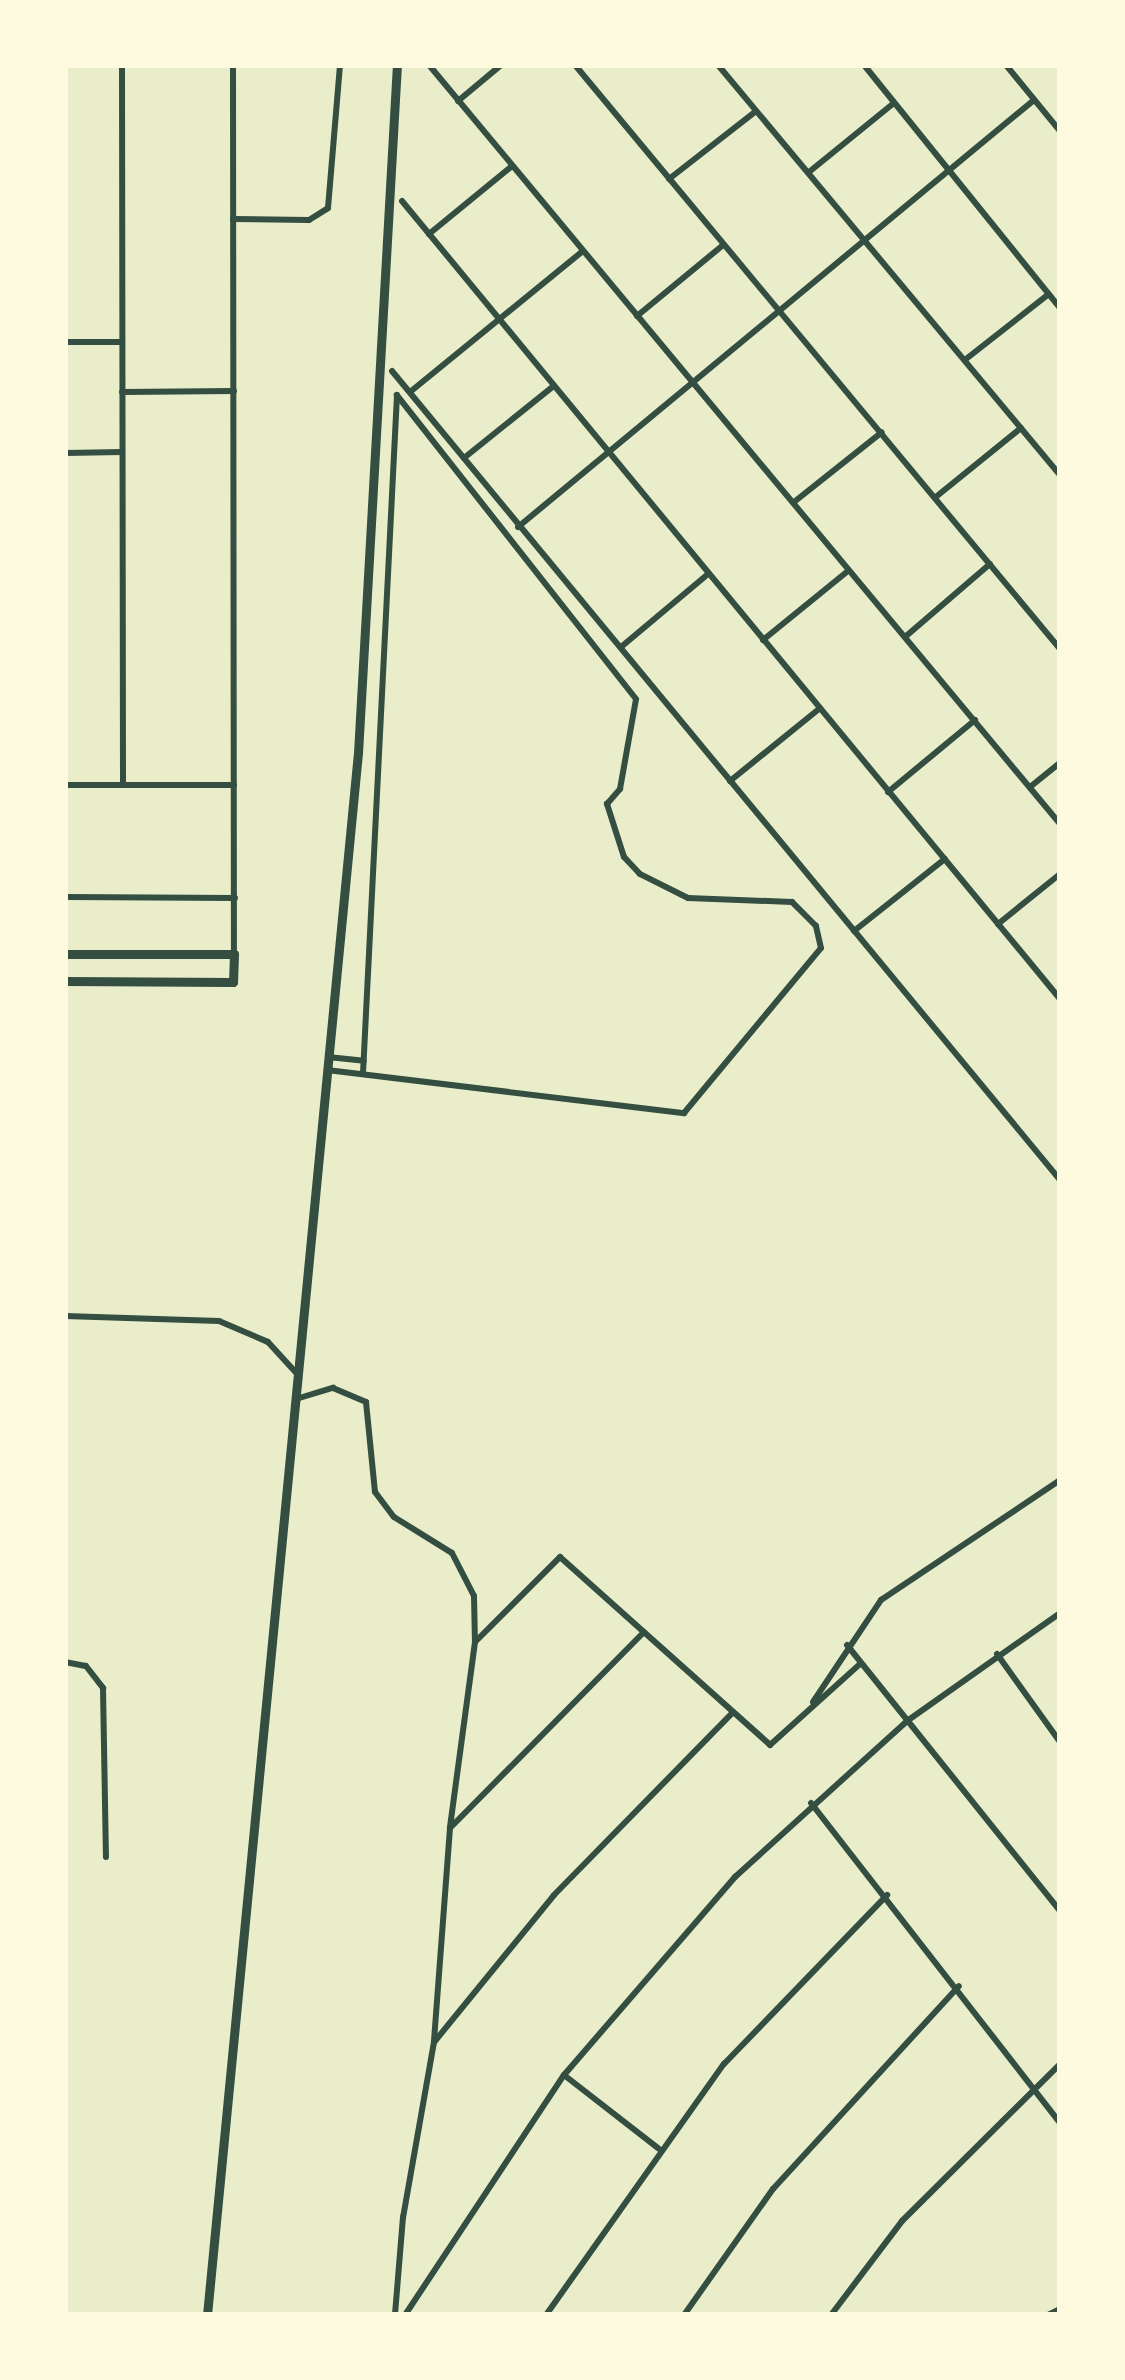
<!DOCTYPE html>
<style>
body{margin:0}
#map{position:relative;width:1125px;height:2380px;overflow:hidden;background:#e9edc9;font-family:"PT Sans",sans-serif}
div>[style]{position:absolute}
.minor>*{height:6px;margin:-3px;padding:0 3px;transform-origin:3px;border-radius:3px;background:#344e41}
.tertiary>*{height:9px;margin:-4.5px;padding:0 4.5px;transform-origin:4.5px;border-radius:4.5px;background:#344e41}
span{translate:-50% -50%;white-space:nowrap;text-align:center;line-height:1.15;-webkit-text-stroke:9px #fefae0;paint-order:stroke}
.frame{position:absolute;inset:0;border:68px solid #fefae0;pointer-events:none}
</style>
<div id="map">
<div class="minor">
<div style="left:122px;top:65px;width:720px;rotate:89.92deg"></div>
<div style="left:233px;top:65px;width:889px;rotate:89.94deg"></div>
<div style="left:429px;top:65px;width:987px;rotate:50.26deg"></div>
<div style="left:575px;top:65px;width:759px;rotate:50.29deg"></div>
<div style="left:718px;top:65px;width:534px;rotate:50.17deg"></div>
<div style="left:864px;top:65px;width:312px;rotate:51.1deg"></div>
<div style="left:1006px;top:65px;width:85px;rotate:50.7deg"></div>
<div style="left:458px;top:101px;width:56px;rotate:-39.9deg"></div>
<div style="left:809px;top:172px;width:109px;rotate:-39.1deg"></div>
<div style="left:669px;top:179px;width:110px;rotate:-38deg"></div>
<div style="left:402px;top:201px;width:1034px;rotate:50.49deg"></div>
<div style="left:233px;top:219px;width:76px;rotate:0.8deg"></div>
<div style="left:309px;top:220px;width:22px;rotate:-32deg"></div>
<div style="left:328px;top:208px;width:144px;rotate:-85.2deg"></div>
<div style="left:429px;top:234px;width:106px;rotate:-39.3deg"></div>
<div style="left:637px;top:316px;width:110px;rotate:-39.5deg"></div>
<div style="left:65px;top:342px;width:57px"></div>
<div style="left:966px;top:359px;width:105px;rotate:-38.1deg"></div>
<div style="left:392px;top:371px;width:1049px;rotate:50.45deg"></div>
<div style="left:122px;top:392px;width:112px;rotate:-0.5deg"></div>
<div style="left:410px;top:392px;width:223px;rotate:-39.2deg"></div>
<div style="left:65px;top:453px;width:57px;rotate:-1deg"></div>
<div style="left:464px;top:458px;width:112px;rotate:-38.8deg"></div>
<div style="left:937px;top:496px;width:108px;rotate:-39deg"></div>
<div style="left:794px;top:502px;width:112px;rotate:-38.5deg"></div>
<div style="left:518px;top:527px;width:670px;rotate:-39.61deg"></div>
<div style="left:905px;top:637px;width:112px;rotate:-40.7deg"></div>
<div style="left:763px;top:640px;width:109px;rotate:-39.1deg"></div>
<div style="left:621px;top:647px;width:114px;rotate:-40deg"></div>
<div style="left:730px;top:781px;width:114px;rotate:-39deg"></div>
<div style="left:65px;top:785px;width:169px"></div>
<div style="left:1030px;top:787px;width:38px;rotate:-39deg"></div>
<div style="left:888px;top:792px;width:113px;rotate:-39.6deg"></div>
<div style="left:65px;top:897px;width:170px;rotate:0.3deg"></div>
<div style="left:998px;top:924px;width:80px;rotate:-38.9deg"></div>
<div style="left:854px;top:931px;width:116px;rotate:-38.4deg"></div>
<div style="left:328px;top:1057px;width:36px;rotate:6deg"></div>
<div style="left:327px;top:1070px;width:360px;rotate:6.9deg"></div>
<div style="left:684px;top:1113px;width:214px;rotate:-50.3deg"></div>
<div style="left:821px;top:948px;width:23px;rotate:-103deg"></div>
<div style="left:816px;top:926px;width:34px;rotate:-135deg"></div>
<div style="left:792px;top:902px;width:104px;rotate:-177.8deg"></div>
<div style="left:688px;top:898px;width:54px;rotate:-153.4deg"></div>
<div style="left:640px;top:874px;width:23px;rotate:-133deg"></div>
<div style="left:624px;top:857px;width:56px;rotate:-107.8deg"></div>
<div style="left:607px;top:804px;width:20px;rotate:-49deg"></div>
<div style="left:620px;top:789px;width:91px;rotate:-79.9deg"></div>
<div style="left:636px;top:699px;width:387px;rotate:-128.2deg"></div>
<div style="left:397px;top:395px;width:679px;rotate:92.87deg"></div>
<div style="left:65px;top:1316px;width:154px;rotate:1.9deg"></div>
<div style="left:219px;top:1321px;width:53px;rotate:23.2deg"></div>
<div style="left:268px;top:1342px;width:46px;rotate:47.6deg"></div>
<div style="left:296px;top:1399px;width:39px;rotate:-17deg"></div>
<div style="left:333px;top:1388px;width:36px;rotate:23deg"></div>
<div style="left:366px;top:1402px;width:90px;rotate:84.3deg"></div>
<div style="left:375px;top:1492px;width:31px;rotate:53deg"></div>
<div style="left:394px;top:1517px;width:68px;rotate:31.8deg"></div>
<div style="left:452px;top:1553px;width:48px;rotate:62.9deg"></div>
<div style="left:474px;top:1596px;width:46px;rotate:88.8deg"></div>
<div style="left:475px;top:1642px;width:188px;rotate:97.7deg"></div>
<div style="left:450px;top:1828px;width:215px;rotate:94.3deg"></div>
<div style="left:434px;top:2042px;width:178px;rotate:100deg"></div>
<div style="left:403px;top:2217px;width:98px;rotate:94.7deg"></div>
<div style="left:476px;top:1641px;width:119px;rotate:-45deg"></div>
<div style="left:560px;top:1557px;width:282px;rotate:41.8deg"></div>
<div style="left:770px;top:1745px;width:122px;rotate:-42deg"></div>
<div style="left:847px;top:1645px;width:341px;rotate:51.3deg"></div>
<div style="left:997px;top:1654px;width:108px;rotate:54.4deg"></div>
<div style="left:65px;top:1662px;width:21px;rotate:11deg"></div>
<div style="left:86px;top:1666px;width:28px;rotate:52deg"></div>
<div style="left:103px;top:1688px;width:169px;rotate:89deg"></div>
<div style="left:813px;top:1702px;width:123px;rotate:-56.3deg"></div>
<div style="left:881px;top:1600px;width:216px;rotate:-33.8deg"></div>
<div style="left:811px;top:1803px;width:405px;rotate:52.1deg"></div>
<div style="left:451px;top:1827px;width:274px;rotate:-45.3deg"></div>
<div style="left:435px;top:2041px;width:188px;rotate:-50.8deg"></div>
<div style="left:554px;top:1895px;width:256px;rotate:-45.6deg"></div>
<div style="left:564px;top:2075px;width:120px;rotate:37.9deg"></div>
<div style="left:405px;top:2315px;width:288px;rotate:-56.5deg"></div>
<div style="left:564px;top:2075px;width:262px;rotate:-49.2deg"></div>
<div style="left:735px;top:1877px;width:232px;rotate:-42.2deg"></div>
<div style="left:907px;top:1721px;width:187px;rotate:-35.2deg"></div>
<div style="left:546px;top:2315px;width:308px;rotate:-54.7deg"></div>
<div style="left:724px;top:2064px;width:235px;rotate:-46deg"></div>
<div style="left:684px;top:2315px;width:154px;rotate:-54.8deg"></div>
<div style="left:773px;top:2189px;width:275px;rotate:-47.5deg"></div>
<div style="left:831px;top:2315px;width:118px;rotate:-52.9deg"></div>
<div style="left:902px;top:2221px;width:223px;rotate:-44.8deg"></div>
<div style="left:1048px;top:2315px;width:13px;rotate:-27deg"></div>
</div>
<div class="tertiary">
<div style="left:65px;top:954px;width:169px"></div>
<div style="left:234px;top:954px;width:28px;rotate:92deg"></div>
<div style="left:233px;top:982px;width:168px;rotate:-179.7deg"></div>
<div style="left:207px;top:2315px;width:1569px;rotate:-84.48deg"></div>
<div style="left:358px;top:753px;width:689px;rotate:-86.76deg"></div>
</div>
<div class="frame"></div>
</div>
